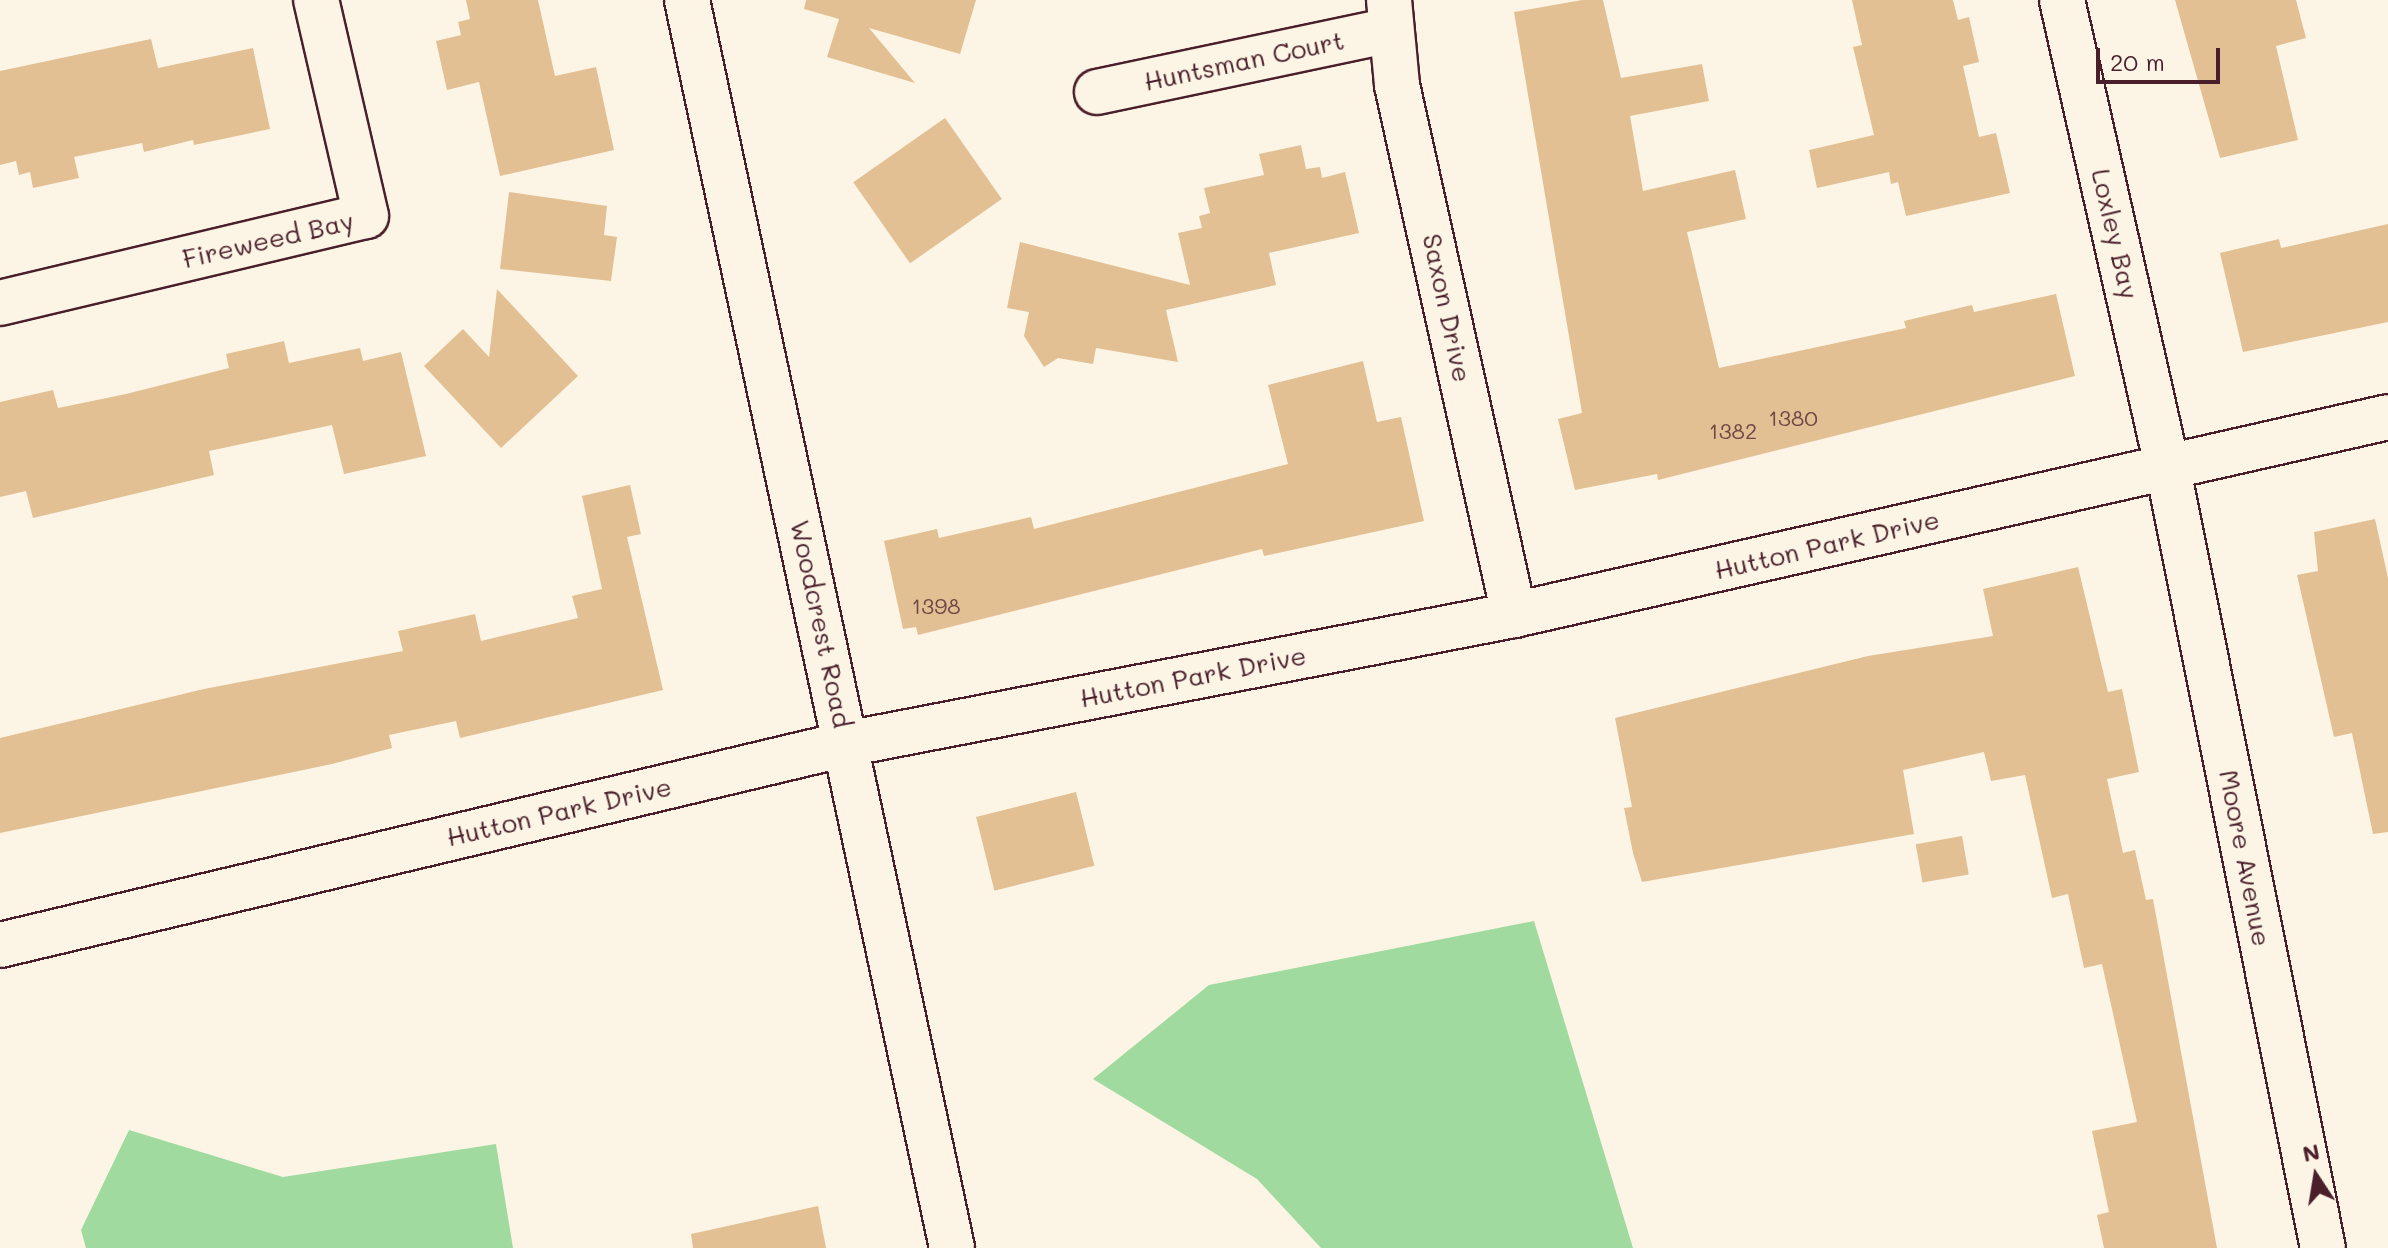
<!DOCTYPE html>
<style>
body{margin:0}
#map{position:relative;width:2388px;height:1248px;overflow:hidden;background:#fcf5e5;font-family:Mali,sans-serif}
div>[style]{position:absolute}
.green>*{inset:0;background:#a0da9f}
.building>*{inset:0;background:#e2c094;transform-origin:0 0}
.roads{filter:drop-shadow(2px 0 #4a1f2b) drop-shadow(-2px 0 #4a1f2b) drop-shadow(0 2px #4a1f2b) drop-shadow(0 -2px #4a1f2b)}
.minor>*{height:44px;margin:-22px;padding:0 22px;transform-origin:22px;border-radius:22px;background:#fcf5e5}
span{translate:-50% -50%;white-space:nowrap;text-align:center;line-height:1.15;-webkit-text-stroke:6px #fcf5e5;paint-order:stroke}
.number-label{font-size:22px;color:#704745}
.number-label span{-webkit-text-stroke-width:0}
.street-label{font-size:26px;color:#4a1f2b}
.north{position:absolute;left:2276px;top:1136px;width:80px;height:80px;-webkit-text-stroke:6px #fcf5e5;paint-order:stroke;rotate:348deg;font-size:22px;font-weight:700;line-height:32px;text-align:center;color:#4a1f2b}
.north::after{content:'';display:block;margin:auto;width:28px;height:36px;background:#4a1f2b;clip-path:polygon(50% 0,100% 100%,50% 72%,0 100%)}
.scale{position:absolute;left:2096px;top:48px;width:124px;height:36px;box-sizing:border-box;border:4px solid #4a1f2b;border-top:0;padding-left:10px;font-size:24px;line-height:28px;white-space:nowrap;color:#4a1f2b;-webkit-text-stroke:6px #fcf5e5;paint-order:stroke}
</style>
<div id="map">
<div class="green">
<div style="clip-path:polygon(1534px 921px,1633px 1248px,1321px 1248px,1257px 1179px,1093px 1079px,1209px 985px)"></div>
<div style="clip-path:polygon(129px 1130px,283px 1177px,496px 1144px,513px 1248px,86px 1248px,81px 1230px)"></div>
</div>
<div class="building">
<div style="clip-path:polygon(466px 0,538px 0,555px 76px,596px 67px,614px 150px,500px 176px,479px 82px,447px 90px,436px 41px,461px 35px,458px 22px,470px 19px)"></div>
<div style="clip-path:polygon(806px 0,976px 0,960px 54px,869px 28px,915px 83px,827px 57px,839px 19px,804px 9px)"></div>
<div style="clip-path:polygon(1582px 0,1603px 0,1621px 78px,1702px 64px,1709px 101px,1630px 116px,1643px 191px,1735px 170px,1746px 219px,1687px 232px,1719px 368px,1906px 328px,1904px 321px,1972px 305px,1974px 312px,2056px 294px,2075px 376px,1658px 480px,1657px 474px,1575px 490px,1558px 419px,1582px 413px,1514px 12px)"></div>
<div style="clip-path:polygon(1852px 0,1953px 0,1958px 20px,1969px 17px,1979px 62px,1963px 66px,1979px 137px,1996px 133px,2010px 193px,1906px 216px,1898px 182px,1891px 184px,1889px 172px,1817px 188px,1809px 150px,1874px 135px,1853px 47px,1862px 45px)"></div>
<div style="clip-path:polygon(2175px 0,2296px 0,2306px 38px,2276px 46px,2298px 140px,2220px 158px)"></div>
<div style="clip-path:polygon(151px 39px,158px 68px,253px 48px,270px 129px,194px 145px,193px 140px,144px 152px,142px 143px,74px 157px,79px 178px,33px 188px,30px 172px,19px 175px,16px 161px,0 165px,0 71px)"></div>
<div style="left:945px;top:118px;width:99px;height:112px;rotate:55deg"></div>
<div style="clip-path:polygon(1301px 145px,1306px 169px,1320px 167px,1322px 178px,1345px 172px,1359px 233px,1269px 253px,1276px 285px,1166px 310px,1178px 362px,1096px 348px,1093px 364px,1058px 358px,1044px 367px,1024px 336px,1029px 312px,1007px 308px,1020px 242px,1190px 285px,1178px 233px,1202px 228px,1199px 216px,1210px 213px,1204px 188px,1264px 175px,1259px 154px)"></div>
<div style="clip-path:polygon(509px 192px,607px 206px,604px 235px,617px 237px,611px 281px,500px 269px)"></div>
<div style="clip-path:polygon(2388px 224px,2388px 322px,2243px 352px,2220px 253px,2279px 239px,2281px 248px)"></div>
<div style="clip-path:polygon(497px 289px,578px 376px,501px 448px,424px 366px,463px 329px,489px 357px)"></div>
<div style="clip-path:polygon(284px 341px,289px 363px,360px 348px,363px 361px,401px 352px,426px 456px,344px 474px,332px 425px,209px 451px,214px 475px,33px 518px,26px 491px,0 497px,0 402px,53px 390px,58px 408px,126px 394px,229px 368px,226px 354px)"></div>
<div style="clip-path:polygon(1363px 361px,1377px 422px,1401px 417px,1424px 521px,1264px 556px,1262px 549px,918px 635px,916px 627px,903px 629px,884px 541px,937px 529px,939px 538px,1031px 517px,1034px 529px,1288px 464px,1268px 385px)"></div>
<div style="clip-path:polygon(630px 485px,641px 534px,627px 537px,663px 690px,460px 738px,456px 721px,389px 735px,392px 748px,332px 764px,0 833px,0 738px,204px 689px,403px 651px,398px 631px,475px 614px,481px 641px,578px 618px,572px 596px,602px 589px,582px 496px)"></div>
<div style="clip-path:polygon(2375px 519px,2388px 578px,2388px 832px,2373px 834px,2352px 733px,2334px 737px,2297px 575px,2318px 571px,2314px 532px)"></div>
<div style="clip-path:polygon(2078px 567px,2108px 692px,2122px 689px,2139px 772px,2107px 779px,2123px 853px,2135px 850px,2146px 900px,2153px 899px,2217px 1248px,2104px 1248px,2097px 1215px,2109px 1212px,2092px 1131px,2137px 1122px,2102px 964px,2084px 968px,2068px 894px,2052px 898px,2025px 775px,1991px 781px,1984px 752px,1903px 770px,1914px 834px,1642px 882px,1633px 853px,1624px 808px,1632px 807px,1615px 718px,1868px 656px,1993px 636px,1983px 589px)"></div>
<div style="left:1076px;top:792px;width:76px;height:103px;rotate:76deg"></div>
<div style="left:1962px;top:836px;width:39px;height:47px;rotate:80deg"></div>
<div style="clip-path:polygon(818px 1206px,826px 1248px,693px 1248px,691px 1234px)"></div>
</div>
<div class="roads">
<div class="minor">
<div style="left:687px;top:0;width:1276px;rotate:78.01deg"></div>
<div style="left:1389px;top:0;width:85px;rotate:84.6deg"></div>
<div style="left:1397px;top:85px;width:543px;rotate:77.55deg"></div>
<div style="left:2062px;top:0;width:481px;rotate:77.3deg"></div>
<div style="left:2168px;top:469px;width:794px;rotate:78.75deg"></div>
<div style="left:1097px;top:92px;width:299px;rotate:-11.9deg"></div>
<div style="left:0;top:303px;width:376px;rotate:-13.4deg"></div>
<div style="left:366px;top:216px;width:222px;rotate:-103deg"></div>
<div style="left:0;top:945px;width:870px;rotate:-13.37deg"></div>
<div style="left:846px;top:744px;width:680px;rotate:-10.93deg"></div>
<div style="left:1514px;top:615px;width:896px;rotate:-12.76deg"></div>
</div>
</div>
<div class="number-label">
<span style="left:1793px;top:418px">1380</span>
<span style="left:1733px;top:431px">1382</span>
<span style="left:936px;top:606px">1398</span>
</div>
<div class="street-label">
<span style="left:1244px;top:61px;rotate:-12deg">Huntsman Court</span>
<span style="left:2115px;top:234px;rotate:77deg">Loxley Bay</span>
<span style="left:268px;top:240px;rotate:-13deg">Fireweed Bay</span>
<span style="left:1447px;top:308px;rotate:78deg">Saxon Drive</span>
<span style="left:1827px;top:545px;rotate:-13deg">Hutton Park Drive</span>
<span style="left:821px;top:624px;rotate:78deg">Woodcrest Road</span>
<span style="left:1193px;top:677px;rotate:-11deg">Hutton Park Drive</span>
<span style="left:559px;top:812px;rotate:-13deg">Hutton Park Drive</span>
<span style="left:2245px;top:858px;rotate:79deg">Moore Avenue</span>
</div>
<div class="north">N</div>
<div class="scale">20 m</div>
</div>
